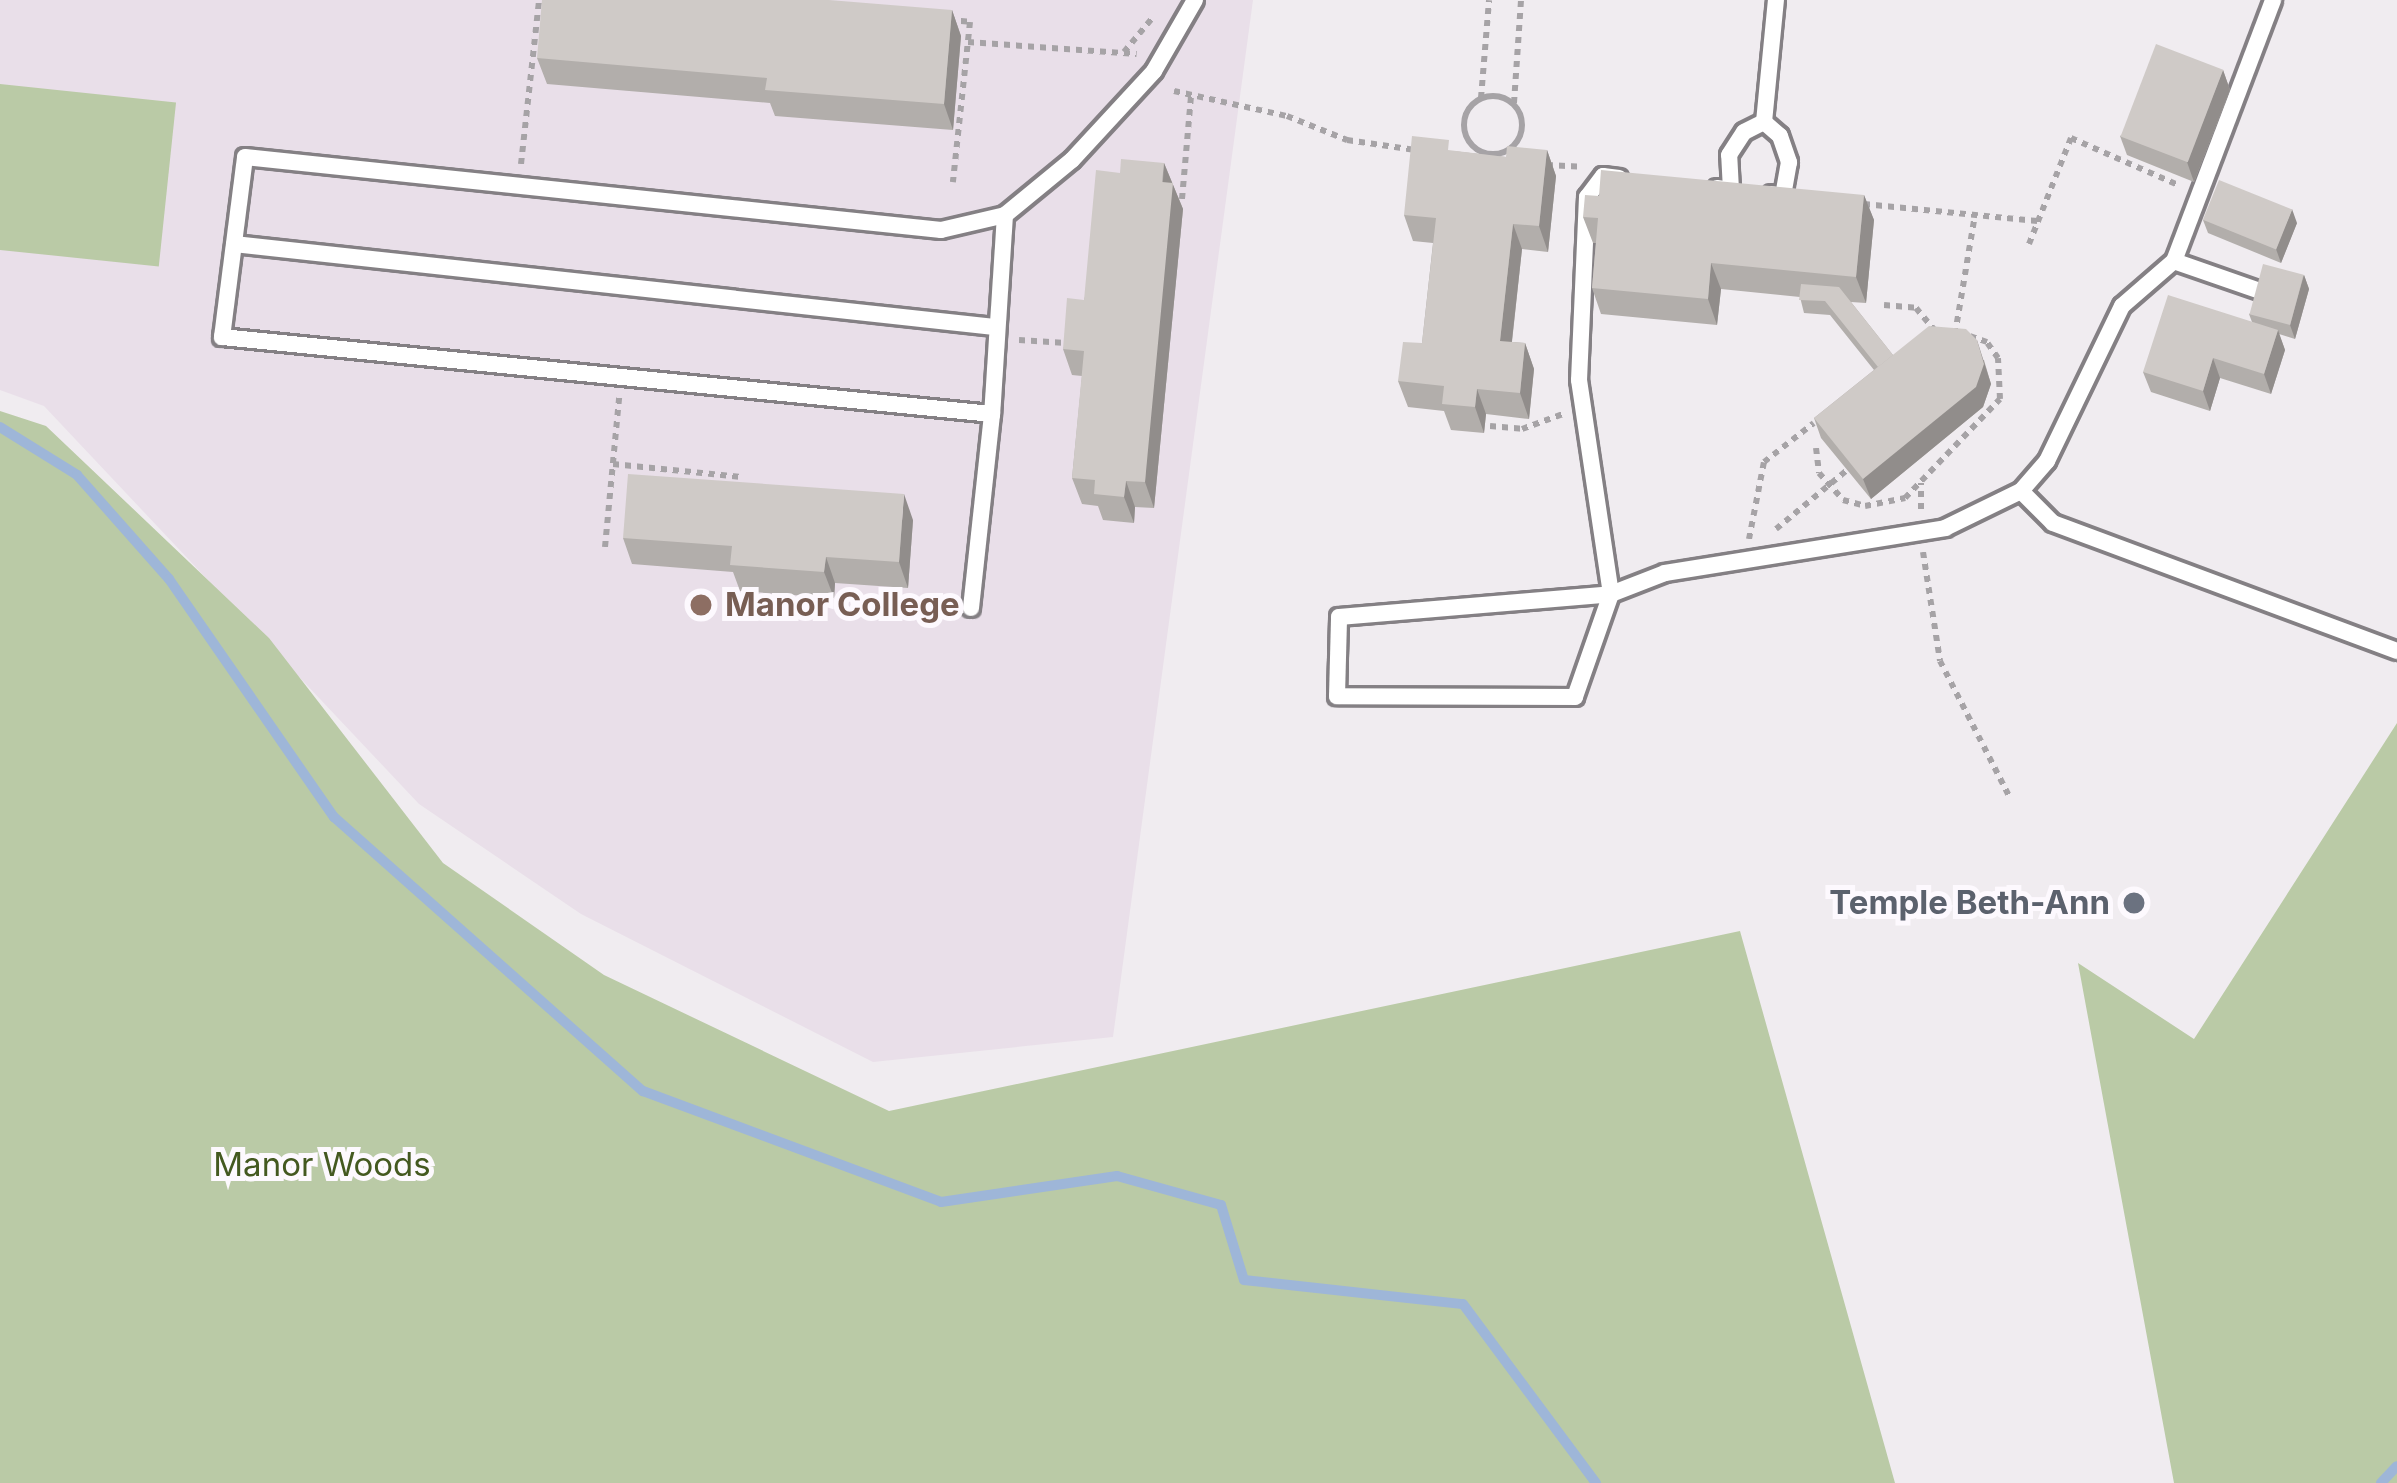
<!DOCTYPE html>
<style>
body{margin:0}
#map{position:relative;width:2397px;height:1483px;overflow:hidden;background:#f0ecf0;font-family:Inter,sans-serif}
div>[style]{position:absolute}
.built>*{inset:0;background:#e9dfe9}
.green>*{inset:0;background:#bacaa6;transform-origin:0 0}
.stream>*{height:10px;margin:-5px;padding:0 5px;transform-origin:5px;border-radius:5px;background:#9eb6d8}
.path>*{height:6px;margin-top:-3px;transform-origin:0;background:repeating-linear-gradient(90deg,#a6a3a6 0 6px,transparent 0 12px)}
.path>.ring{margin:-3px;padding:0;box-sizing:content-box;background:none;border:6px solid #a6a3a6;border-radius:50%}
.roads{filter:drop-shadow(3px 0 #848084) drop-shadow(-3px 0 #848084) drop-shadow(0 3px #848084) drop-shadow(0 -3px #848084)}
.lane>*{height:16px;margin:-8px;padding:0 8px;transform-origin:8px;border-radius:8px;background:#fff}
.wall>*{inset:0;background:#b2aeab}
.shaded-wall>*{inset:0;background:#918d8b}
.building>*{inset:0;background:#cfcac7;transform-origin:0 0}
.dots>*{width:33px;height:33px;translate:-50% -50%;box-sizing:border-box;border:6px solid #fdf9fe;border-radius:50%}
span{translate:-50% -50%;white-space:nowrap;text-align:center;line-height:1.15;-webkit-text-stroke:10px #fdf9fe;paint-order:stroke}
.education-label{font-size:33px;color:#785e54;font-weight:700}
.left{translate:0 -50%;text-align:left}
.worship-label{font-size:33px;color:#5b616d;font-weight:700}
.right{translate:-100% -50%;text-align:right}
.park-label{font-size:33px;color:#445920}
</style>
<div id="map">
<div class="built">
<div style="clip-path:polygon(0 0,1253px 0,1113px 1037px,873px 1062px,581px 914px,419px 804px,44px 406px,0 390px)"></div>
</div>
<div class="green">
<div style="left:0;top:84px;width:177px;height:165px;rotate:6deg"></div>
<div style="clip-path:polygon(0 411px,46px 426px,269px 638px,443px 863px,604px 975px,889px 1111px,1740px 931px,1895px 1483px,0 1483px)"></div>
<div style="clip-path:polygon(2397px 723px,2397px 1483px,2174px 1483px,2078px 963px,2194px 1039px)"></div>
</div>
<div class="stream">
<div style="left:0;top:427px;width:91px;rotate:31.9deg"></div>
<div style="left:77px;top:475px;width:139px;rotate:48.5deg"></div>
<div style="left:169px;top:579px;width:290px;rotate:55.3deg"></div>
<div style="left:334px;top:817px;width:413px;rotate:41.6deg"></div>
<div style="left:643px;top:1091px;width:318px;rotate:20.4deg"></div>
<div style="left:941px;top:1202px;width:178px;rotate:-8.4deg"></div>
<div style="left:1117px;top:1176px;width:108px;rotate:15.6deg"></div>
<div style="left:1221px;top:1205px;width:78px;rotate:73deg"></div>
<div style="left:1244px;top:1280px;width:220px;rotate:6.3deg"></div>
<div style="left:1463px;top:1304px;width:223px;rotate:53.4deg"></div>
<div style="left:2381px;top:1483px;width:23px;rotate:-47deg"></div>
</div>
<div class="path">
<div style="left:949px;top:20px;width:21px;rotate:5deg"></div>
<div style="left:970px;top:22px;width:161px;rotate:96.1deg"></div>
<div style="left:968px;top:42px;width:169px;rotate:4.1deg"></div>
<div style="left:1124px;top:52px;width:47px;rotate:-50.2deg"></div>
<div style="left:1174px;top:91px;width:116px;rotate:12.5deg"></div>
<div style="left:1287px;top:116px;width:65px;rotate:21.8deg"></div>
<div style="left:1347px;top:140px;width:69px;rotate:8.4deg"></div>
<div class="ring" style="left:1464px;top:96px;width:52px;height:52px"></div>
<div style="left:1481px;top:98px;width:98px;rotate:-85.3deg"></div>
<div style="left:1514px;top:103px;width:103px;rotate:-86.1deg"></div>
<div style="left:521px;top:164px;width:165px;rotate:-83.7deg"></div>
<div style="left:1547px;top:165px;width:35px;rotate:3deg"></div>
<div style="left:1182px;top:199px;width:103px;rotate:-85deg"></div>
<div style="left:1864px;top:204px;width:174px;rotate:5.6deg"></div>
<div style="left:2029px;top:244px;width:114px;rotate:-68.4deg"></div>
<div style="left:2071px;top:138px;width:117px;rotate:23.7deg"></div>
<div style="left:1884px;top:305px;width:32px;rotate:5deg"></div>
<div style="left:1916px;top:308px;width:30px;rotate:50deg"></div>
<div style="left:1955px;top:334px;width:121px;rotate:-80.5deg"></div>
<div style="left:1019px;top:340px;width:47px;rotate:3.7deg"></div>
<div style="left:1490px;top:426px;width:32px;rotate:5deg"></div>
<div style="left:1522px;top:429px;width:44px;rotate:-20.1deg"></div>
<div style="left:1816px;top:448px;width:25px;rotate:83deg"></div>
<div style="left:1819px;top:473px;width:36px;rotate:48deg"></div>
<div style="left:1843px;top:500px;width:23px;rotate:15deg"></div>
<div style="left:1865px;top:506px;width:41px;rotate:-11.3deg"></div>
<div style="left:1905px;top:498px;width:137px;rotate:-46.2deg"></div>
<div style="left:2000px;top:399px;width:41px;rotate:-92.8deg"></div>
<div style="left:1998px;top:358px;width:19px;rotate:-125deg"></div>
<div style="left:1987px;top:342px;width:24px;rotate:-161deg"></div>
<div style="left:613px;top:464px;width:129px;rotate:5.8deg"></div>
<div style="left:1921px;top:509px;width:26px;rotate:-90deg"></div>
<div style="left:1776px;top:529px;width:92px;rotate:-39.7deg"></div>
<div style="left:1749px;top:539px;width:78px;rotate:-79deg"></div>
<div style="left:1764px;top:462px;width:63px;rotate:-38deg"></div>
<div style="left:605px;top:547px;width:150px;rotate:-84.6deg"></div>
<div style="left:1923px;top:552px;width:110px;rotate:81.1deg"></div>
<div style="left:1940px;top:661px;width:152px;rotate:62.9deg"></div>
</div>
<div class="roads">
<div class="lane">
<div style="left:1764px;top:122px;width:21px;rotate:41deg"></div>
<div style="left:1780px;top:136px;width:28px;rotate:71deg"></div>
<div style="left:1789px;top:162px;width:35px;rotate:100deg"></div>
<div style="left:1783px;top:196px;width:12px;rotate:-171deg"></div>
<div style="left:1619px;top:178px;width:16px;rotate:-173deg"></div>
<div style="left:1603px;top:176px;width:26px;rotate:127deg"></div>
<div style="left:1587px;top:197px;width:183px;rotate:92.5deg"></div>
<div style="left:1579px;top:380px;width:216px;rotate:81.5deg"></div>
<div style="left:1611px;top:594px;width:109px;rotate:109.3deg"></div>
<div style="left:1575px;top:697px;width:238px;rotate:-179.8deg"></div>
<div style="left:1337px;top:696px;width:79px;rotate:-88.5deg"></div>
<div style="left:1339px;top:617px;width:273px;rotate:-4.8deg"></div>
<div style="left:1611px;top:594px;width:58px;rotate:-21.3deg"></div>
<div style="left:1665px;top:573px;width:284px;rotate:-9.1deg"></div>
<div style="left:1945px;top:528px;width:85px;rotate:-26deg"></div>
<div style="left:2021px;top:491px;width:40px;rotate:-49deg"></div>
<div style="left:2047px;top:461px;width:172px;rotate:-64.2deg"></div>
<div style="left:2122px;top:306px;width:69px;rotate:-40.9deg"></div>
<div style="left:1717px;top:188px;width:14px;rotate:8deg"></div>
<div style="left:1731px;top:190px;width:35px;rotate:-93deg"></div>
<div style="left:1729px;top:155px;width:27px;rotate:-57deg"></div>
<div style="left:1744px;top:132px;width:22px;rotate:-27deg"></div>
<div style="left:1764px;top:122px;width:123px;rotate:-84.4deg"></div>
<div style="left:1005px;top:215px;width:199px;rotate:93.7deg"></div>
<div style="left:992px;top:414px;width:774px;rotate:-174.29deg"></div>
<div style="left:222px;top:337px;width:181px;rotate:-82.7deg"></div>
<div style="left:245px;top:157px;width:700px;rotate:5.99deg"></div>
<div style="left:941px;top:230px;width:66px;rotate:-13.2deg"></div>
<div style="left:1005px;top:215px;width:87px;rotate:-39.4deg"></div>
<div style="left:1072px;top:160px;width:121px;rotate:-47.3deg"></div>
<div style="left:1154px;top:71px;width:82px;rotate:-60deg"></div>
<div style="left:234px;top:244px;width:765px;rotate:6.23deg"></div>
<div style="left:2260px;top:291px;width:91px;rotate:-160.8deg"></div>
<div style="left:2174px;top:261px;width:279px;rotate:-69.2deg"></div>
<div style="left:2021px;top:491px;width:45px;rotate:45deg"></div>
<div style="left:2053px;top:523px;width:367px;rotate:20.4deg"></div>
<div style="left:971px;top:608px;width:195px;rotate:-83.8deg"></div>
</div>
</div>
<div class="wall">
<div style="clip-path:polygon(952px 10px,961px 36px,953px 130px,775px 116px,770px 103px,547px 84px,537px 58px)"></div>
<div style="clip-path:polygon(2223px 70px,2230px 90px,2194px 182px,2127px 155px,2120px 136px)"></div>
<div style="clip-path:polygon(1547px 150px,1556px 176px,1548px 252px,1522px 249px,1512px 342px,1525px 343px,1534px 369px,1529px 419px,1486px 414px,1484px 433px,1451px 430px,1444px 411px,1408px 407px,1398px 381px,1422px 343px,1433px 243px,1413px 241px,1404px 215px,1453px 151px,1506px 157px)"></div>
<div style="clip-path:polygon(1164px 163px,1183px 209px,1154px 508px,1135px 507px,1134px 523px,1103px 520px,1098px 506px,1082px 504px,1072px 478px,1082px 376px,1072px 375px,1063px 349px,1084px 300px,1120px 173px)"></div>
<div style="clip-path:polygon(1864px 195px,1874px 220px,1866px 303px,1851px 302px,1893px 355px,1984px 360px,1991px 384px,1983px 407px,1871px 499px,1821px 438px,1814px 418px,1874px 370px,1830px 315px,1804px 313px,1800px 297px,1721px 289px,1717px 325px,1601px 314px,1592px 288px,1596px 243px,1593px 243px,1583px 217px,1599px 196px)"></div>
<div style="clip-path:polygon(2203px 220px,2297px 223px,2281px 263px,2208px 233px)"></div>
<div style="clip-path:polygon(2304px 275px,2309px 289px,2295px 339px,2279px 334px,2285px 350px,2271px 394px,2220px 378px,2210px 411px,2151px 392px,2143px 372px,2252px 322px,2249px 314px)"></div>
<div style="clip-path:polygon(913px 520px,908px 588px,835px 583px,834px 598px,740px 591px,733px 572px,632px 564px,623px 538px)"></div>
</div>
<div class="shaded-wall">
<div style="clip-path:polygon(952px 10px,961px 36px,953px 130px,944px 104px)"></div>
<div style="clip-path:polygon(2223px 70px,2230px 90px,2194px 182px,2187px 162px)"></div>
<div style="clip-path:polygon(1547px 150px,1556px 176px,1548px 252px,1539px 226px)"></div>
<div style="clip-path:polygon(1164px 163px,1183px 209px,1154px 508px,1145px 482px)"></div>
<div style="clip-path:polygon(1864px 195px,1874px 220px,1866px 303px,1856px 277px)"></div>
<div style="clip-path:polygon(2292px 209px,2297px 223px,2281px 263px,2276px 249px)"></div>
<div style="clip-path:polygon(1513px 224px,1522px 249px,1509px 367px,1500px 341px)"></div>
<div style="clip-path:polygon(1711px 263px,1721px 289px,1717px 325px,1708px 299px)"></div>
<div style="clip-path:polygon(2304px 275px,2309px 289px,2295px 339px,2290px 325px)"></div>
<div style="clip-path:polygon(2278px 330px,2285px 350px,2271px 394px,2264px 374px)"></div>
<div style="clip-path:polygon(1977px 340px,1991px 384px,1983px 407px,1871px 499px,1863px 479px)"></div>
<div style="clip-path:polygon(1525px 343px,1534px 369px,1529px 419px,1520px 393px)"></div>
<div style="clip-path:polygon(2213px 358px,2220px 378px,2210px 411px,2203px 391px)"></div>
<div style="clip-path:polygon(1477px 389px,1486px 414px,1484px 433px,1475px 407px)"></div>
<div style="clip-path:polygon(1126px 481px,1135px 507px,1134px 523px,1124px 497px)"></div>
<div style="clip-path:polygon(904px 494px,913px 520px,908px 588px,899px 562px)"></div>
<div style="clip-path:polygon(826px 557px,835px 583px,834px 598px,824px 572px)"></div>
</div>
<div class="building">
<div style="clip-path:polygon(542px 0,829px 0,952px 10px,944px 104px,765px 90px,767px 78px,537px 58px)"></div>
<div style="left:2156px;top:44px;width:72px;height:99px;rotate:21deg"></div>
<div style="clip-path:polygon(1412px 136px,1449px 140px,1448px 150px,1506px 157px,1507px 146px,1547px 150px,1539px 226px,1513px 224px,1500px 341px,1525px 343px,1520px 393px,1477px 389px,1475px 407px,1442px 404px,1444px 386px,1398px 381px,1403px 342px,1422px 343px,1436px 218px,1404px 215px)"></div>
<div style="clip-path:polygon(1121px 159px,1164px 163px,1162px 182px,1173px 183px,1145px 482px,1126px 481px,1124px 497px,1094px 494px,1095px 480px,1072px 478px,1084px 351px,1063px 349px,1067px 298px,1084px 300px,1096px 170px,1120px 173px)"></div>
<div style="clip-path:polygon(1601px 170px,1864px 195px,1856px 277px,1711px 263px,1708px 299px,1592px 288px,1598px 218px,1583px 217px,1585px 195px,1599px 196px)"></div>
<div style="left:2219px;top:180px;width:79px;height:43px;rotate:22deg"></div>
<div style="left:2263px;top:264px;width:42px;height:52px;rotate:15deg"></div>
<div style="clip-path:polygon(1801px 284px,1839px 287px,1893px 355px,1878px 367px,1825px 301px,1799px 300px)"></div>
<div style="clip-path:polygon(2168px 295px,2278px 330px,2264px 374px,2213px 358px,2203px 391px,2143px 372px)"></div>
<div style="clip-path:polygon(1929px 326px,1966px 329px,1977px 340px,1984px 364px,1976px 387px,1863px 479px,1814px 418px)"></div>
<div style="clip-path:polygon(628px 474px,904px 494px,899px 562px,826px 557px,824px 572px,730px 565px,732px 546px,623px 538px)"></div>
</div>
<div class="dots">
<div style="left:701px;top:605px;background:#8d6e63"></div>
<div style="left:2134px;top:903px;background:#6b7280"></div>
</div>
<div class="education-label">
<span class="left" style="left:725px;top:605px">Manor College</span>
</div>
<div class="worship-label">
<span class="right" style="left:2110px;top:903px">Temple Beth-Ann</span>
</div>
<div class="park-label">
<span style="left:322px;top:1165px">Manor Woods</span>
</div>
</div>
